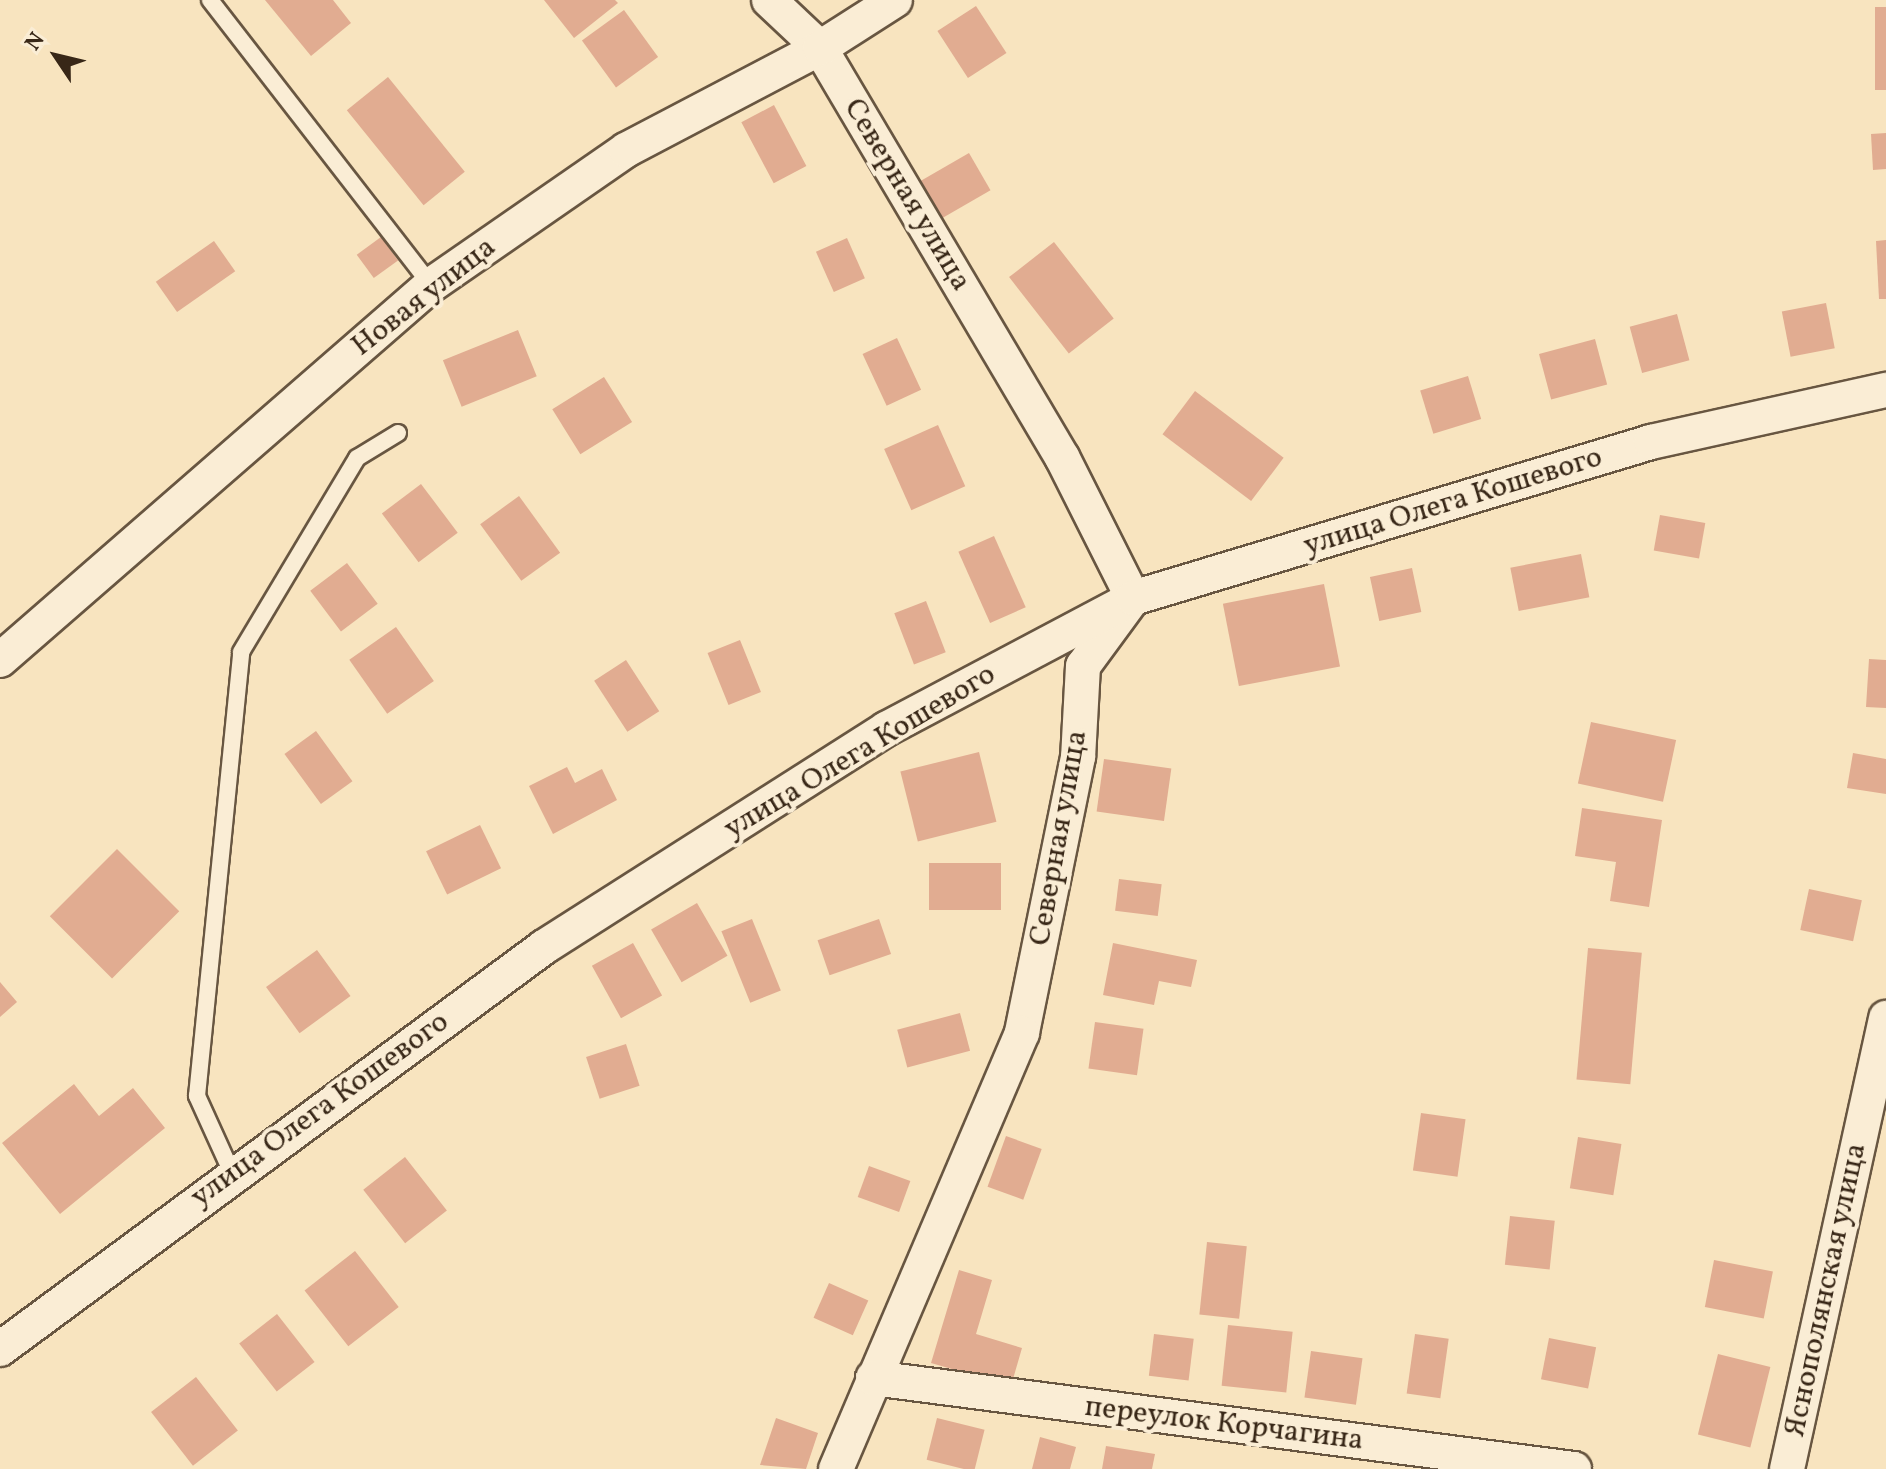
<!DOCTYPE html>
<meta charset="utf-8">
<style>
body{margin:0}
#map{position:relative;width:1886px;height:1469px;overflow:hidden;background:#f8e4bf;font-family:Vollkorn,serif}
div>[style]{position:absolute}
.building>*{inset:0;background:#e1ac91;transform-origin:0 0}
.roads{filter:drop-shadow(2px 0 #685641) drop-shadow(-2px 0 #685641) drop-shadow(0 2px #685641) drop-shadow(0 -2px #685641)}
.lane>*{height:16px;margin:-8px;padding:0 8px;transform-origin:8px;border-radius:8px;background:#faedd5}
.street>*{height:34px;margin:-17px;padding:0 17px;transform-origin:17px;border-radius:17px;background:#faedd5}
span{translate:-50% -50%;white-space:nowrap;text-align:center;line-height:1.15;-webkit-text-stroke:8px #faedd5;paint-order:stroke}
.street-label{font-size:30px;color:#382717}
.north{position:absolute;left:16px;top:16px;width:80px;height:80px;-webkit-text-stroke:6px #faedd5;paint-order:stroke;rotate:305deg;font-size:22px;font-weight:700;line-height:32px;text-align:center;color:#382717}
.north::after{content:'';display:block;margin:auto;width:28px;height:36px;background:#382717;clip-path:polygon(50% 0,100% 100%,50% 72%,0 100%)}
</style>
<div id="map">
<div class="building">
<div style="clip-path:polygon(265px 0,333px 0,351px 23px,311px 56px)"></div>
<div style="clip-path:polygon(544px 0,615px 0,618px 3px,574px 38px)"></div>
<div style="left:976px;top:6px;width:56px;height:46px;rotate:57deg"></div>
<div style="left:1875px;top:7px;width:11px;height:83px"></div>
<div style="left:624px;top:10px;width:58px;height:52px;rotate:54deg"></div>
<div style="left:388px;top:77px;width:122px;height:53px;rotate:51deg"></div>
<div style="left:774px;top:105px;width:69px;height:37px;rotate:62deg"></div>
<div style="clip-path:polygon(1886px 133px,1886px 169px,1873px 170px,1871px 134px)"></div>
<div style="left:969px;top:153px;width:43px;height:58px;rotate:60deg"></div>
<div style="left:381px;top:237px;width:29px;height:30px;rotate:54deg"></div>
<div style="left:847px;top:238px;width:44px;height:34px;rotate:66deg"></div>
<div style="clip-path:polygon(1886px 240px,1886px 299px,1879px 299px,1876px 241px)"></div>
<div style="left:214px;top:241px;width:37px;height:71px;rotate:55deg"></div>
<div style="left:1054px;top:242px;width:97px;height:57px;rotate:52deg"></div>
<div style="left:1826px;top:303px;width:46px;height:45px;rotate:79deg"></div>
<div style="left:1677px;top:314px;width:48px;height:49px;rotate:75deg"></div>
<div style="left:518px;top:330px;width:50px;height:81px;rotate:68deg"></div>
<div style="left:897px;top:338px;width:57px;height:38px;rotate:65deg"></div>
<div style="left:1595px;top:339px;width:47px;height:58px;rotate:75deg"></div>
<div style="left:1468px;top:376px;width:45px;height:50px;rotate:73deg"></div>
<div style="left:604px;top:377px;width:53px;height:61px;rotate:58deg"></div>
<div style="left:1195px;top:391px;width:111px;height:54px;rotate:37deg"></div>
<div style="left:938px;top:425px;width:67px;height:59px;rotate:66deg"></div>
<div style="left:421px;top:484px;width:61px;height:49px;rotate:53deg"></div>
<div style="left:519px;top:496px;width:70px;height:48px;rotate:54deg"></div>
<div style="left:1660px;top:515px;width:46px;height:36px;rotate:10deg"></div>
<div style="left:994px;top:536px;width:78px;height:39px;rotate:66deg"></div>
<div style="left:1581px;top:554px;width:44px;height:72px;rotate:79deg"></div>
<div style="left:347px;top:563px;width:51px;height:46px;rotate:53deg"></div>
<div style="left:1412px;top:568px;width:45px;height:43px;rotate:78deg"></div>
<div style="left:1324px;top:584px;width:84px;height:103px;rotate:79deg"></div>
<div style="left:926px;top:601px;width:55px;height:34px;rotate:69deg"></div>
<div style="left:396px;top:627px;width:66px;height:57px;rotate:55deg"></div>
<div style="left:740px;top:640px;width:56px;height:35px;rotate:68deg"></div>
<div style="clip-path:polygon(1869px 659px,1886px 660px,1886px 708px,1866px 707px)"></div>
<div style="left:626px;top:660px;width:61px;height:38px;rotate:57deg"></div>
<div style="left:1591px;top:722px;width:87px;height:63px;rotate:12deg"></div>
<div style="left:316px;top:731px;width:62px;height:39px;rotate:54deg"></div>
<div style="left:979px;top:752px;width:72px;height:81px;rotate:76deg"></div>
<div style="clip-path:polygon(1853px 753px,1886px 759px,1886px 794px,1847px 788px)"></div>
<div style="left:1104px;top:759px;width:68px;height:53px;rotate:8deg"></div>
<div style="clip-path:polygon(567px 767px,575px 783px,602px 769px,617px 800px,553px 834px,529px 786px)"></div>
<div style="clip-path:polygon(1582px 808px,1662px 820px,1649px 907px,1610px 901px,1616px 862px,1575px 856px)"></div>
<div style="left:480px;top:825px;width:48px;height:60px;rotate:64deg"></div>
<div style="left:117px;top:849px;width:88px;height:95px;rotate:45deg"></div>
<div style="left:929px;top:863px;width:72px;height:47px"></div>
<div style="left:1119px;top:879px;width:43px;height:32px;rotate:7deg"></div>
<div style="left:1809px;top:889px;width:54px;height:42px;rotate:12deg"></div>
<div style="left:697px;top:903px;width:61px;height:53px;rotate:60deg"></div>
<div style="left:752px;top:919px;width:77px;height:33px;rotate:68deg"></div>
<div style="left:879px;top:919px;width:37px;height:65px;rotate:71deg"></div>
<div style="left:633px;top:943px;width:60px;height:47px;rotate:61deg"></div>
<div style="clip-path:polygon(1113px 943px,1197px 960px,1191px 987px,1159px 981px,1154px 1005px,1103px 995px)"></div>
<div style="left:1588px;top:948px;width:54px;height:132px;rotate:5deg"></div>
<div style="left:317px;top:950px;width:57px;height:63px;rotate:54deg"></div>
<div style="clip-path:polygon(0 982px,17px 1002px,0 1017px)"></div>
<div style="left:960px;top:1013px;width:39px;height:65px;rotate:75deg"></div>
<div style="left:1095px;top:1022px;width:49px;height:47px;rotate:8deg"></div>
<div style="left:626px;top:1044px;width:44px;height:42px;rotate:72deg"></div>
<div style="clip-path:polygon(74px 1084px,99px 1116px,133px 1088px,165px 1128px,60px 1214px,2px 1143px)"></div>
<div style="left:1421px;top:1113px;width:45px;height:58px;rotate:8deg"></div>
<div style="left:1006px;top:1136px;width:38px;height:54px;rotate:20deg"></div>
<div style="left:1578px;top:1137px;width:44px;height:52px;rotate:9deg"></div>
<div style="left:405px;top:1157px;width:68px;height:53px;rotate:52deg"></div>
<div style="left:869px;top:1166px;width:44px;height:33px;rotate:20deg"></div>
<div style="left:1510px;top:1216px;width:45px;height:49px;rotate:6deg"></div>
<div style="left:1207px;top:1242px;width:40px;height:73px;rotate:6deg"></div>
<div style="left:355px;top:1251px;width:71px;height:64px;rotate:52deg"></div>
<div style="left:1714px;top:1260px;width:60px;height:48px;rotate:11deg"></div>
<div style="clip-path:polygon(959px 1270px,992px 1280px,976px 1334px,1022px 1348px,1011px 1386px,931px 1363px)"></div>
<div style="left:829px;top:1283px;width:43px;height:38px;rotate:24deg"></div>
<div style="left:277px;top:1314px;width:61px;height:48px;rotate:52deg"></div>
<div style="left:1228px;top:1325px;width:65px;height:61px;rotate:6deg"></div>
<div style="left:1154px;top:1334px;width:40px;height:42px;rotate:7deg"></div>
<div style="left:1415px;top:1334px;width:34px;height:60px;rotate:8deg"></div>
<div style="left:1549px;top:1338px;width:48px;height:42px;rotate:11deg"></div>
<div style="left:1311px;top:1351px;width:52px;height:47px;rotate:8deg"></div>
<div style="left:1718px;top:1354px;width:54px;height:83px;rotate:14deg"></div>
<div style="left:196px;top:1377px;width:68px;height:57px;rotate:52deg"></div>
<div style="clip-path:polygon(776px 1418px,818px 1433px,806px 1469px,760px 1465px)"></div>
<div style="left:937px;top:1418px;width:49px;height:43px;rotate:14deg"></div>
<div style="clip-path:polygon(1040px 1437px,1076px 1447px,1070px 1469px,1032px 1469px)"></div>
<div style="clip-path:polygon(1106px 1446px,1155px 1454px,1152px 1469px,1102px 1469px)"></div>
</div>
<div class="roads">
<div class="lane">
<div style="left:210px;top:0;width:361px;rotate:52.2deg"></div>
<div style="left:232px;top:1173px;width:85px;rotate:-114.4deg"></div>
<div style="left:197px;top:1096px;width:446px;rotate:-84.3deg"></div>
<div style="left:241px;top:652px;width:226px;rotate:-59.1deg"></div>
<div style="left:357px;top:458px;width:48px;rotate:-31.4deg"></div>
</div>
<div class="street">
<div style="left:769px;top:0;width:70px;rotate:43.3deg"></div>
<div style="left:820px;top:48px;width:475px;rotate:59.4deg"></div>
<div style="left:1062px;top:457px;width:158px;rotate:63.3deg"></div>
<div style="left:1133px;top:598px;width:84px;rotate:126.3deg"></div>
<div style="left:1083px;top:666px;width:91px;rotate:93.1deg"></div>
<div style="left:1078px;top:757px;width:282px;rotate:101.5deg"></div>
<div style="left:1022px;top:1033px;width:474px;rotate:113.1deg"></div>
<div style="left:0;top:660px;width:571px;rotate:-41.03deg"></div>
<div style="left:431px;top:285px;width:237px;rotate:-34.7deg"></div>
<div style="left:626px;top:150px;width:219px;rotate:-27.7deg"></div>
<div style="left:820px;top:48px;width:89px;rotate:-32.6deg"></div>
<div style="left:0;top:1349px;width:676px;rotate:-36.46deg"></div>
<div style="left:544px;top:947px;width:406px;rotate:-32.5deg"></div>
<div style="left:886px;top:729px;width:280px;rotate:-27.9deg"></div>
<div style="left:1133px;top:598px;width:541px;rotate:-16.76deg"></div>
<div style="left:1651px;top:442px;width:241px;rotate:-12.5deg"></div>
<div style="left:873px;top:1378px;width:707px;rotate:7.4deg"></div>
<div style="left:1787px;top:1469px;width:462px;rotate:-77.6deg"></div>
</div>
</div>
<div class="street-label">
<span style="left:907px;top:195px;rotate:59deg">Северная улица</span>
<span style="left:424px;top:297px;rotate:-38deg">Новая улица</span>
<span style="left:1453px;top:502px;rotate:-17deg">улица Олега Кошевого</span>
<span style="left:860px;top:752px;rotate:-31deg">улица Олега Кошевого</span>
<span style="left:1059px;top:838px;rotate:-80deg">Северная улица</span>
<span style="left:320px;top:1110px;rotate:-36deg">улица Олега Кошевого</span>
<span style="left:1826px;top:1290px;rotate:-78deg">Яснополянская улица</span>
<span style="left:1224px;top:1424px;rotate:7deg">переулок Корчагина</span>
</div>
<div class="north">N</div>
</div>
